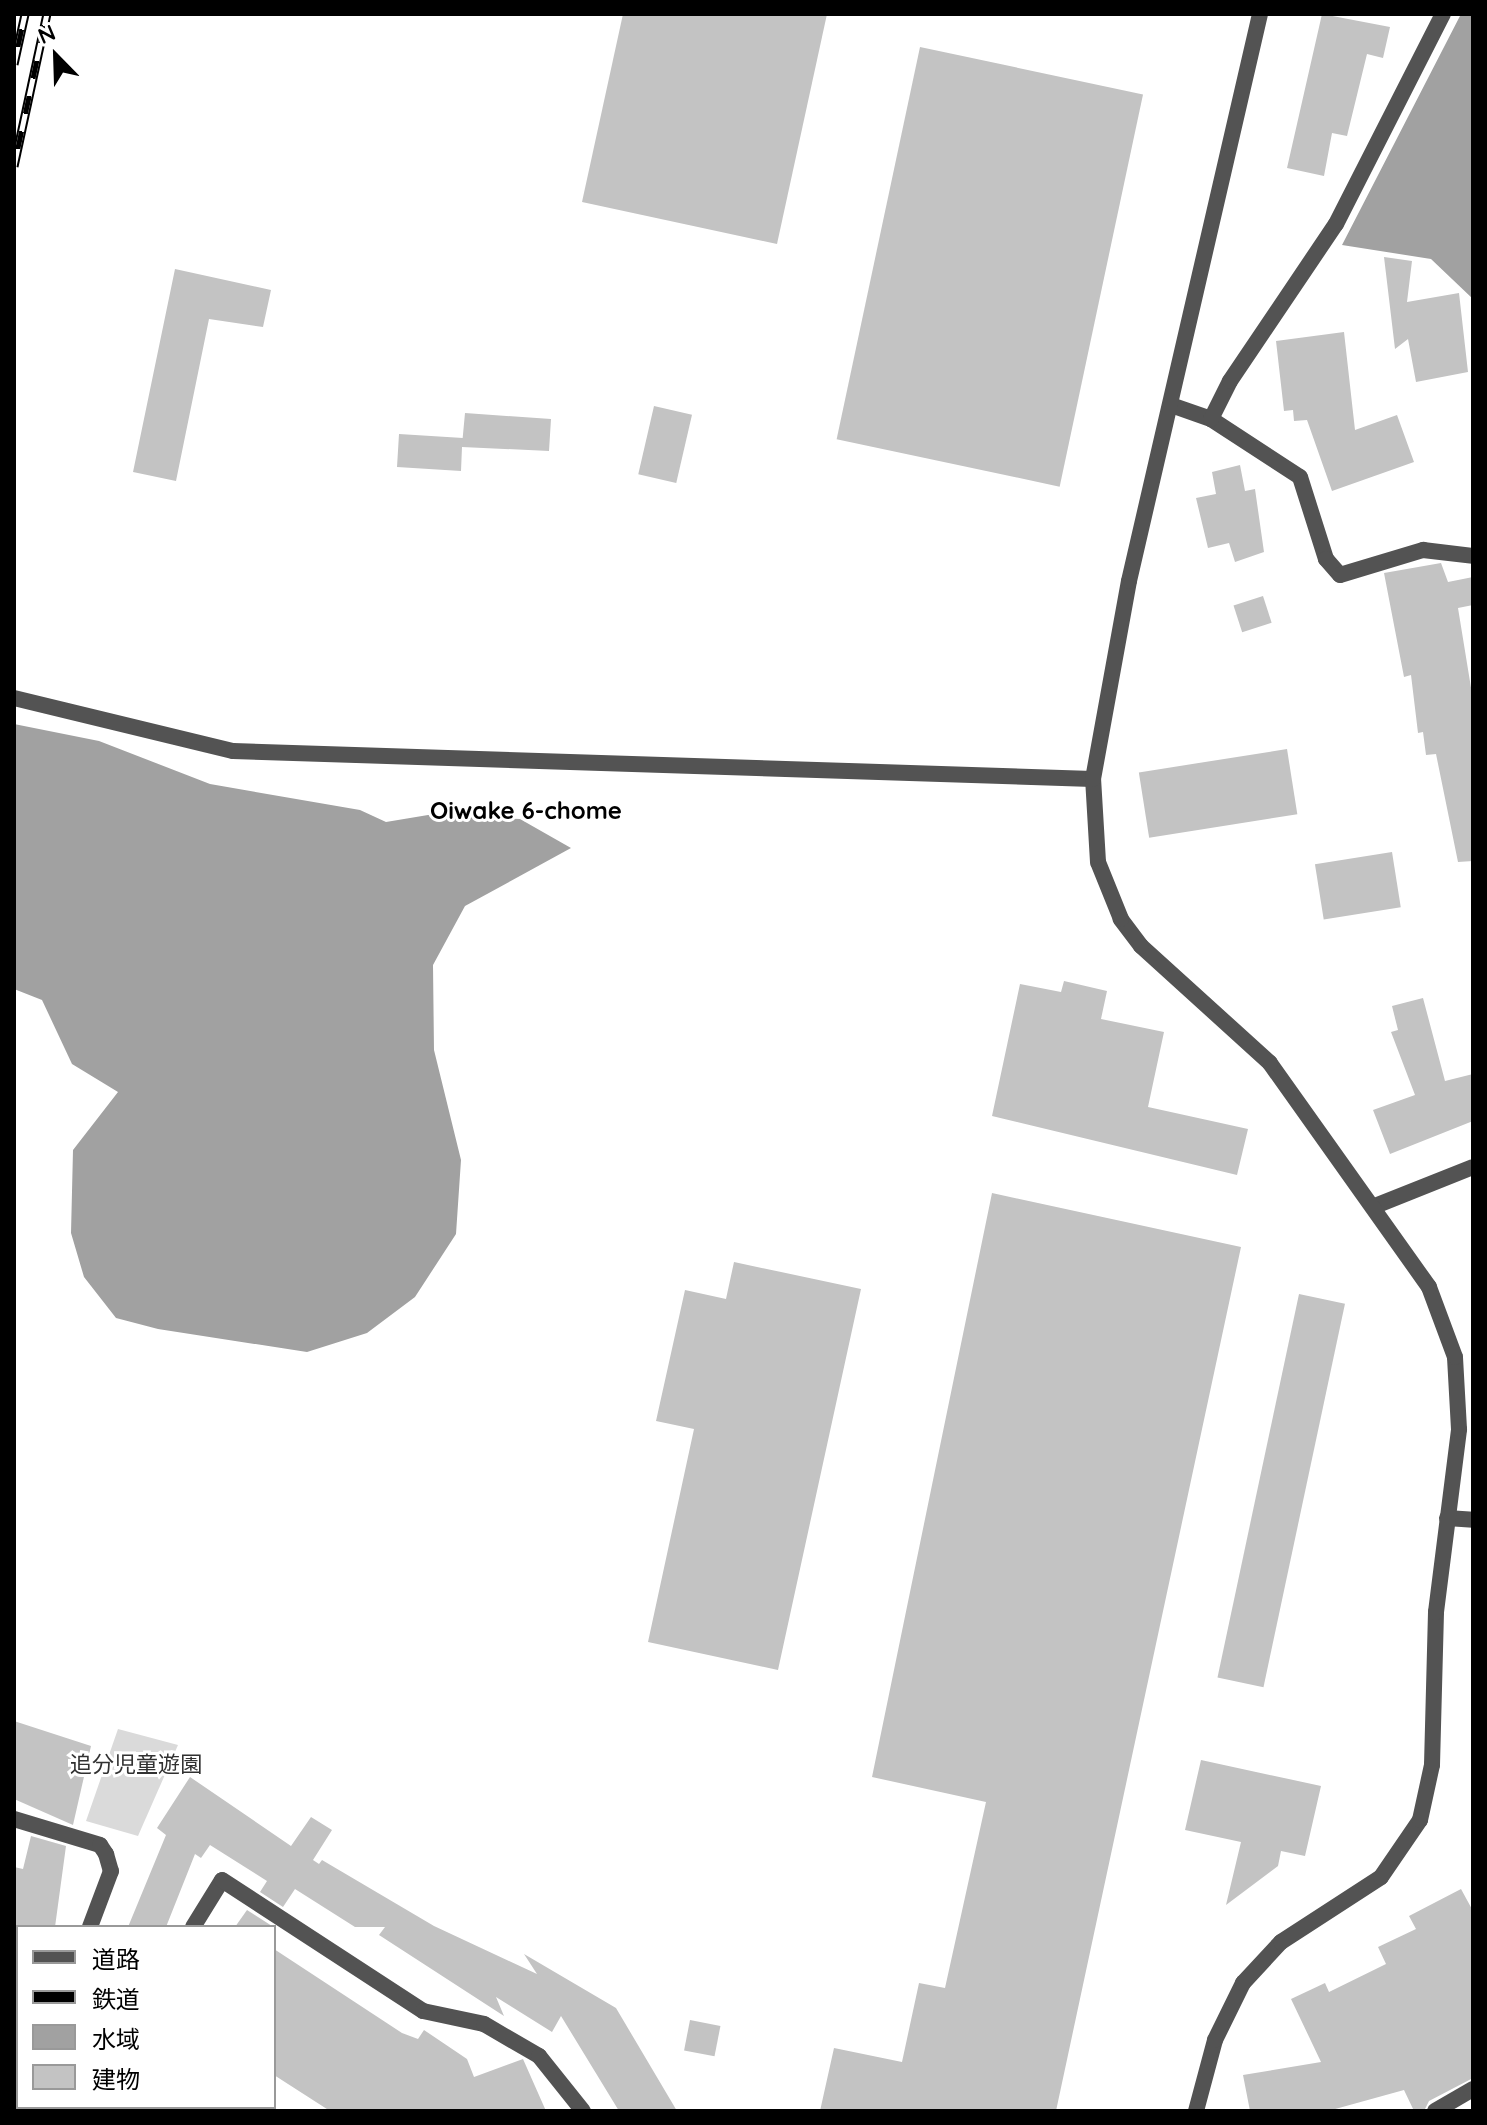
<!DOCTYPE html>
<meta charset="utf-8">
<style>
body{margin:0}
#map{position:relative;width:1487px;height:2125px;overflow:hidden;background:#fff;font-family:Quicksand,"Noto Sans JP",sans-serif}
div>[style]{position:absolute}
.green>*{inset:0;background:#dadada}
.water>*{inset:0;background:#a1a1a1}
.building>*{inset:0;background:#c3c3c3;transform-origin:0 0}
.minor>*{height:16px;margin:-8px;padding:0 8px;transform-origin:8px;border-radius:8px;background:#535353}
.tertiary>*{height:16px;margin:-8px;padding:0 8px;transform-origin:8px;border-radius:8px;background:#535353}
.rail>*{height:9px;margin-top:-4.5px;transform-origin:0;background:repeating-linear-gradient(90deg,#fff 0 18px,#000 0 36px);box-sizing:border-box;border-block:2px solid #000}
span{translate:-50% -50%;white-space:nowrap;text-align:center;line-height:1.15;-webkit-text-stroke:6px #fff;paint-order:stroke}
.park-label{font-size:22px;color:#313131}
.neighbourhood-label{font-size:24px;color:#000;font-weight:700}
.frame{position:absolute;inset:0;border:16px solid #000;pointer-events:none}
.legend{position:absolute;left:16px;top:1925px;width:260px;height:184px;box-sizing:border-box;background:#fff;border:2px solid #999;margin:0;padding:10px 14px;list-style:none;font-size:24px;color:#000}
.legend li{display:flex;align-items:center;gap:16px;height:40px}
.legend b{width:40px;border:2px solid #999}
.north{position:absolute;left:16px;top:16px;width:80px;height:80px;-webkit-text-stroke:6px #fff;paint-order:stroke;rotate:337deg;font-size:22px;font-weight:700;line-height:32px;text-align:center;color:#000}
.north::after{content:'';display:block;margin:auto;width:28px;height:36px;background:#000;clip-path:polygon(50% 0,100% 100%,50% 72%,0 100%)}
</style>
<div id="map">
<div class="green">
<div style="clip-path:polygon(118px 1729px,178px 1745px,138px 1836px,86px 1821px)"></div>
</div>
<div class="water">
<div style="clip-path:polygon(1461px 14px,1473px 14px,1473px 299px,1431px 259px,1342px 245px)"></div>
<div style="clip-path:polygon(14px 724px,99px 741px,210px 784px,360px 810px,386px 822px,428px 815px,520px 819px,571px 848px,465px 906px,433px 965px,434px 1050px,461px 1160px,456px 1234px,415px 1297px,367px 1333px,307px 1352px,158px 1329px,116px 1318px,84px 1277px,71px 1233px,73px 1150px,118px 1092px,72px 1064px,42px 1000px,14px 989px)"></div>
</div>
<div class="building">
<div style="clip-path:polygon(623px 14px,827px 14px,777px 244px,582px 202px)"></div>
<div style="clip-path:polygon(1322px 14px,1390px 27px,1383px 58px,1367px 54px,1347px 136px,1332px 133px,1324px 176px,1287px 168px)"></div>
<div style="left:920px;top:47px;width:228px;height:401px;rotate:12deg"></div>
<div style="clip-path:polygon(1384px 257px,1412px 261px,1407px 302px,1459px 293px,1468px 372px,1416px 382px,1408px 339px,1395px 349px)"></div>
<div style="clip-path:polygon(175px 269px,271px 290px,263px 327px,209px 319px,176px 481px,133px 472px)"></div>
<div style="clip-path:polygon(1344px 332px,1355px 430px,1397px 415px,1414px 462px,1332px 491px,1307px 420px,1294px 421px,1293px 410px,1284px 411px,1276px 341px)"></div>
<div style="left:654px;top:406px;width:39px;height:70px;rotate:13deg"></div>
<div style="clip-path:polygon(465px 413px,551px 419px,549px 451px,462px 447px,461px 471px,397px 467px,399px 434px,463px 438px,462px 445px)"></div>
<div style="clip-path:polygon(1240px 465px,1245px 491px,1255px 489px,1264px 552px,1235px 562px,1229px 543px,1208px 548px,1196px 498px,1216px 494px,1212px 472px)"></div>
<div style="clip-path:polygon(1441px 563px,1448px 582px,1473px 577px,1473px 605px,1458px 608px,1473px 700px,1473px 861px,1458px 862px,1436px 754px,1426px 755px,1423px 732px,1418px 733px,1411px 675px,1404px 677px,1384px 573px)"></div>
<div style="left:1263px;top:596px;width:28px;height:31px;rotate:72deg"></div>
<div style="left:1287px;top:749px;width:66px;height:150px;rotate:81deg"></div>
<div style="left:1392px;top:852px;width:56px;height:78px;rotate:81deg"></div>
<div style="clip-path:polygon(1064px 981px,1107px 991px,1101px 1019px,1164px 1032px,1148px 1107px,1248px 1129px,1237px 1175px,992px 1116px,1020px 984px,1061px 992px)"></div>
<div style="clip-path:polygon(1423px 998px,1445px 1081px,1473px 1074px,1473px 1121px,1390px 1154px,1373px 1110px,1415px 1095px,1391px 1032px,1398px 1030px,1392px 1006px)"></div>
<div style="clip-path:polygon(992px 1193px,1241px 1247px,1056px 2111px,820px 2111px,834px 2048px,902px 2062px,919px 1983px,945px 1988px,986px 1802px,872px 1777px)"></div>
<div style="clip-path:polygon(734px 1262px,861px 1289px,778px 1670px,648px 1642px,694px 1429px,656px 1421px,685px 1290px,726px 1299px)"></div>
<div style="left:1299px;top:1294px;width:47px;height:392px;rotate:12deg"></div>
<div style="clip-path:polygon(14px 1721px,91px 1746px,73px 1825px,14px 1799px)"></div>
<div style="clip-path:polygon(1201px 1760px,1321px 1786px,1305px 1856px,1281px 1851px,1278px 1866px,1226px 1905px,1241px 1842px,1185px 1830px)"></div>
<div style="clip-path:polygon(190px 1777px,291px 1846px,311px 1817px,332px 1830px,313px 1860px,319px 1864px,322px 1860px,434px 1926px,537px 1974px,524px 1954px,616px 2008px,677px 2111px,619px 2111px,561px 2016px,552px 2032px,496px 1997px,504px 2016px,379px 1935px,385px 1927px,355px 1927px,295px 1889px,283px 1907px,260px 1892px,267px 1881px,210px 1845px,201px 1858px,195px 1854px,166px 1927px,128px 1927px,166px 1835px,157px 1828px)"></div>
<div style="clip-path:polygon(31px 1836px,66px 1846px,55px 1927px,14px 1927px,14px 1867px,23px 1869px)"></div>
<div style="clip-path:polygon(1461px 1889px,1473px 1911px,1473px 2078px,1429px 2101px,1424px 2111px,1414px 2111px,1404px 2090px,1328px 2111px,1250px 2111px,1243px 2075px,1321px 2062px,1291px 1999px,1325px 1983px,1329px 1992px,1386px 1964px,1378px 1947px,1416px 1929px,1409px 1916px)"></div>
<div style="clip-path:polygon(247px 1910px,272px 1926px,271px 1927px,235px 1927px)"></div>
<div style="clip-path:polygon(274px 1949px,402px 2033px,418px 2039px,424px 2030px,467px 2059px,474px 2077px,523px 2059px,546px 2111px,330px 2111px,274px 2075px)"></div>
<div style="left:690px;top:2020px;width:31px;height:31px;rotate:11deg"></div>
</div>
<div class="minor">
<div style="left:1171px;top:405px;width:42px;rotate:19.3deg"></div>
<div style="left:1211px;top:419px;width:106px;rotate:33.1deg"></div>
<div style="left:1300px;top:477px;width:86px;rotate:72.4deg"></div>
<div style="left:1326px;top:559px;width:21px;rotate:49deg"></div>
<div style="left:1340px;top:575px;width:87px;rotate:-16.8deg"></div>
<div style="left:1423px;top:550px;width:50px;rotate:6.8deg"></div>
<div style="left:1211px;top:419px;width:42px;rotate:-63.4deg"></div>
<div style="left:1230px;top:381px;width:189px;rotate:-56deg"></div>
<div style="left:1336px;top:224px;width:236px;rotate:-63deg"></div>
<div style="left:1375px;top:1206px;width:105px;rotate:-21.7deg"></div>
<div style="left:1447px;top:1518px;width:26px;rotate:4deg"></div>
<div style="left:14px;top:1819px;width:90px;rotate:16.8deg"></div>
<div style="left:100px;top:1845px;width:11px;rotate:56deg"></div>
<div style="left:106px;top:1854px;width:18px;rotate:74deg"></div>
<div style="left:111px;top:1871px;width:60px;rotate:110.6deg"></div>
<div style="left:193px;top:1927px;width:55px;rotate:-58.3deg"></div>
<div style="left:222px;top:1880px;width:240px;rotate:33.1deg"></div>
<div style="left:423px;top:2011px;width:62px;rotate:12deg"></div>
<div style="left:484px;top:2024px;width:64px;rotate:30.2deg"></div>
<div style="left:539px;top:2056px;width:70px;rotate:51.3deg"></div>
<div style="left:14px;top:2073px;width:4px;rotate:27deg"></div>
<div style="left:256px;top:2107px;width:7px;rotate:34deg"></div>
<div style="left:64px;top:2111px;width:4px;rotate:-76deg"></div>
<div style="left:168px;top:2111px;width:4px;rotate:-90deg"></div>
<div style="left:1435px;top:2111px;width:44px;rotate:-30.1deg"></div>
</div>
<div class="tertiary">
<div style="left:14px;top:698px;width:225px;rotate:13.6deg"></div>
<div style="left:233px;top:751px;width:860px;rotate:1.86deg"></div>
<div style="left:1196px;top:2111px;width:73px;rotate:-75deg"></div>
<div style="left:1215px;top:2040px;width:64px;rotate:-63.8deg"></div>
<div style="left:1243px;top:1983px;width:56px;rotate:-47.2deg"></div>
<div style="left:1281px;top:1942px;width:119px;rotate:-33deg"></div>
<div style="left:1381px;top:1877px;width:69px;rotate:-55.6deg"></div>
<div style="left:1420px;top:1820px;width:56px;rotate:-77.7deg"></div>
<div style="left:1432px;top:1765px;width:153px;rotate:-88.5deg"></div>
<div style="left:1436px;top:1612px;width:184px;rotate:-82.8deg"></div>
<div style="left:1459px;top:1429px;width:72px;rotate:-93.2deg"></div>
<div style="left:1455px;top:1357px;width:75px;rotate:-110.4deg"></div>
<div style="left:1429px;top:1287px;width:275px;rotate:-125.4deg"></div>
<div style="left:1270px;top:1063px;width:174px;rotate:-137.8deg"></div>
<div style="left:1141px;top:946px;width:34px;rotate:-127deg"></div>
<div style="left:1121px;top:919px;width:61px;rotate:-112deg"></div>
<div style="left:1098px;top:862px;width:83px;rotate:-93.4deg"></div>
<div style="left:1093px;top:779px;width:201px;rotate:-79.7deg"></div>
<div style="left:1129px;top:581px;width:582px;rotate:-76.99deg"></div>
</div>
<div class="rail">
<div style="left:14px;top:64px;width:51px;rotate:-77.6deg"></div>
<div style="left:14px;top:166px;width:156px;rotate:-77.8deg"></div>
</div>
<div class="park-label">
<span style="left:136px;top:1765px">追分児童遊園</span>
</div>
<div class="neighbourhood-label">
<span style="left:526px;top:811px">Oiwake 6-chome</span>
</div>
<div class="frame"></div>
<ul class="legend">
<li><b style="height:10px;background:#535353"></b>道路</li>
<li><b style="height:10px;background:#000"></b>鉄道</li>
<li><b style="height:22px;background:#a1a1a1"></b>水域</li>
<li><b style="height:22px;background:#c3c3c3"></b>建物</li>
</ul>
<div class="north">N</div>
</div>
